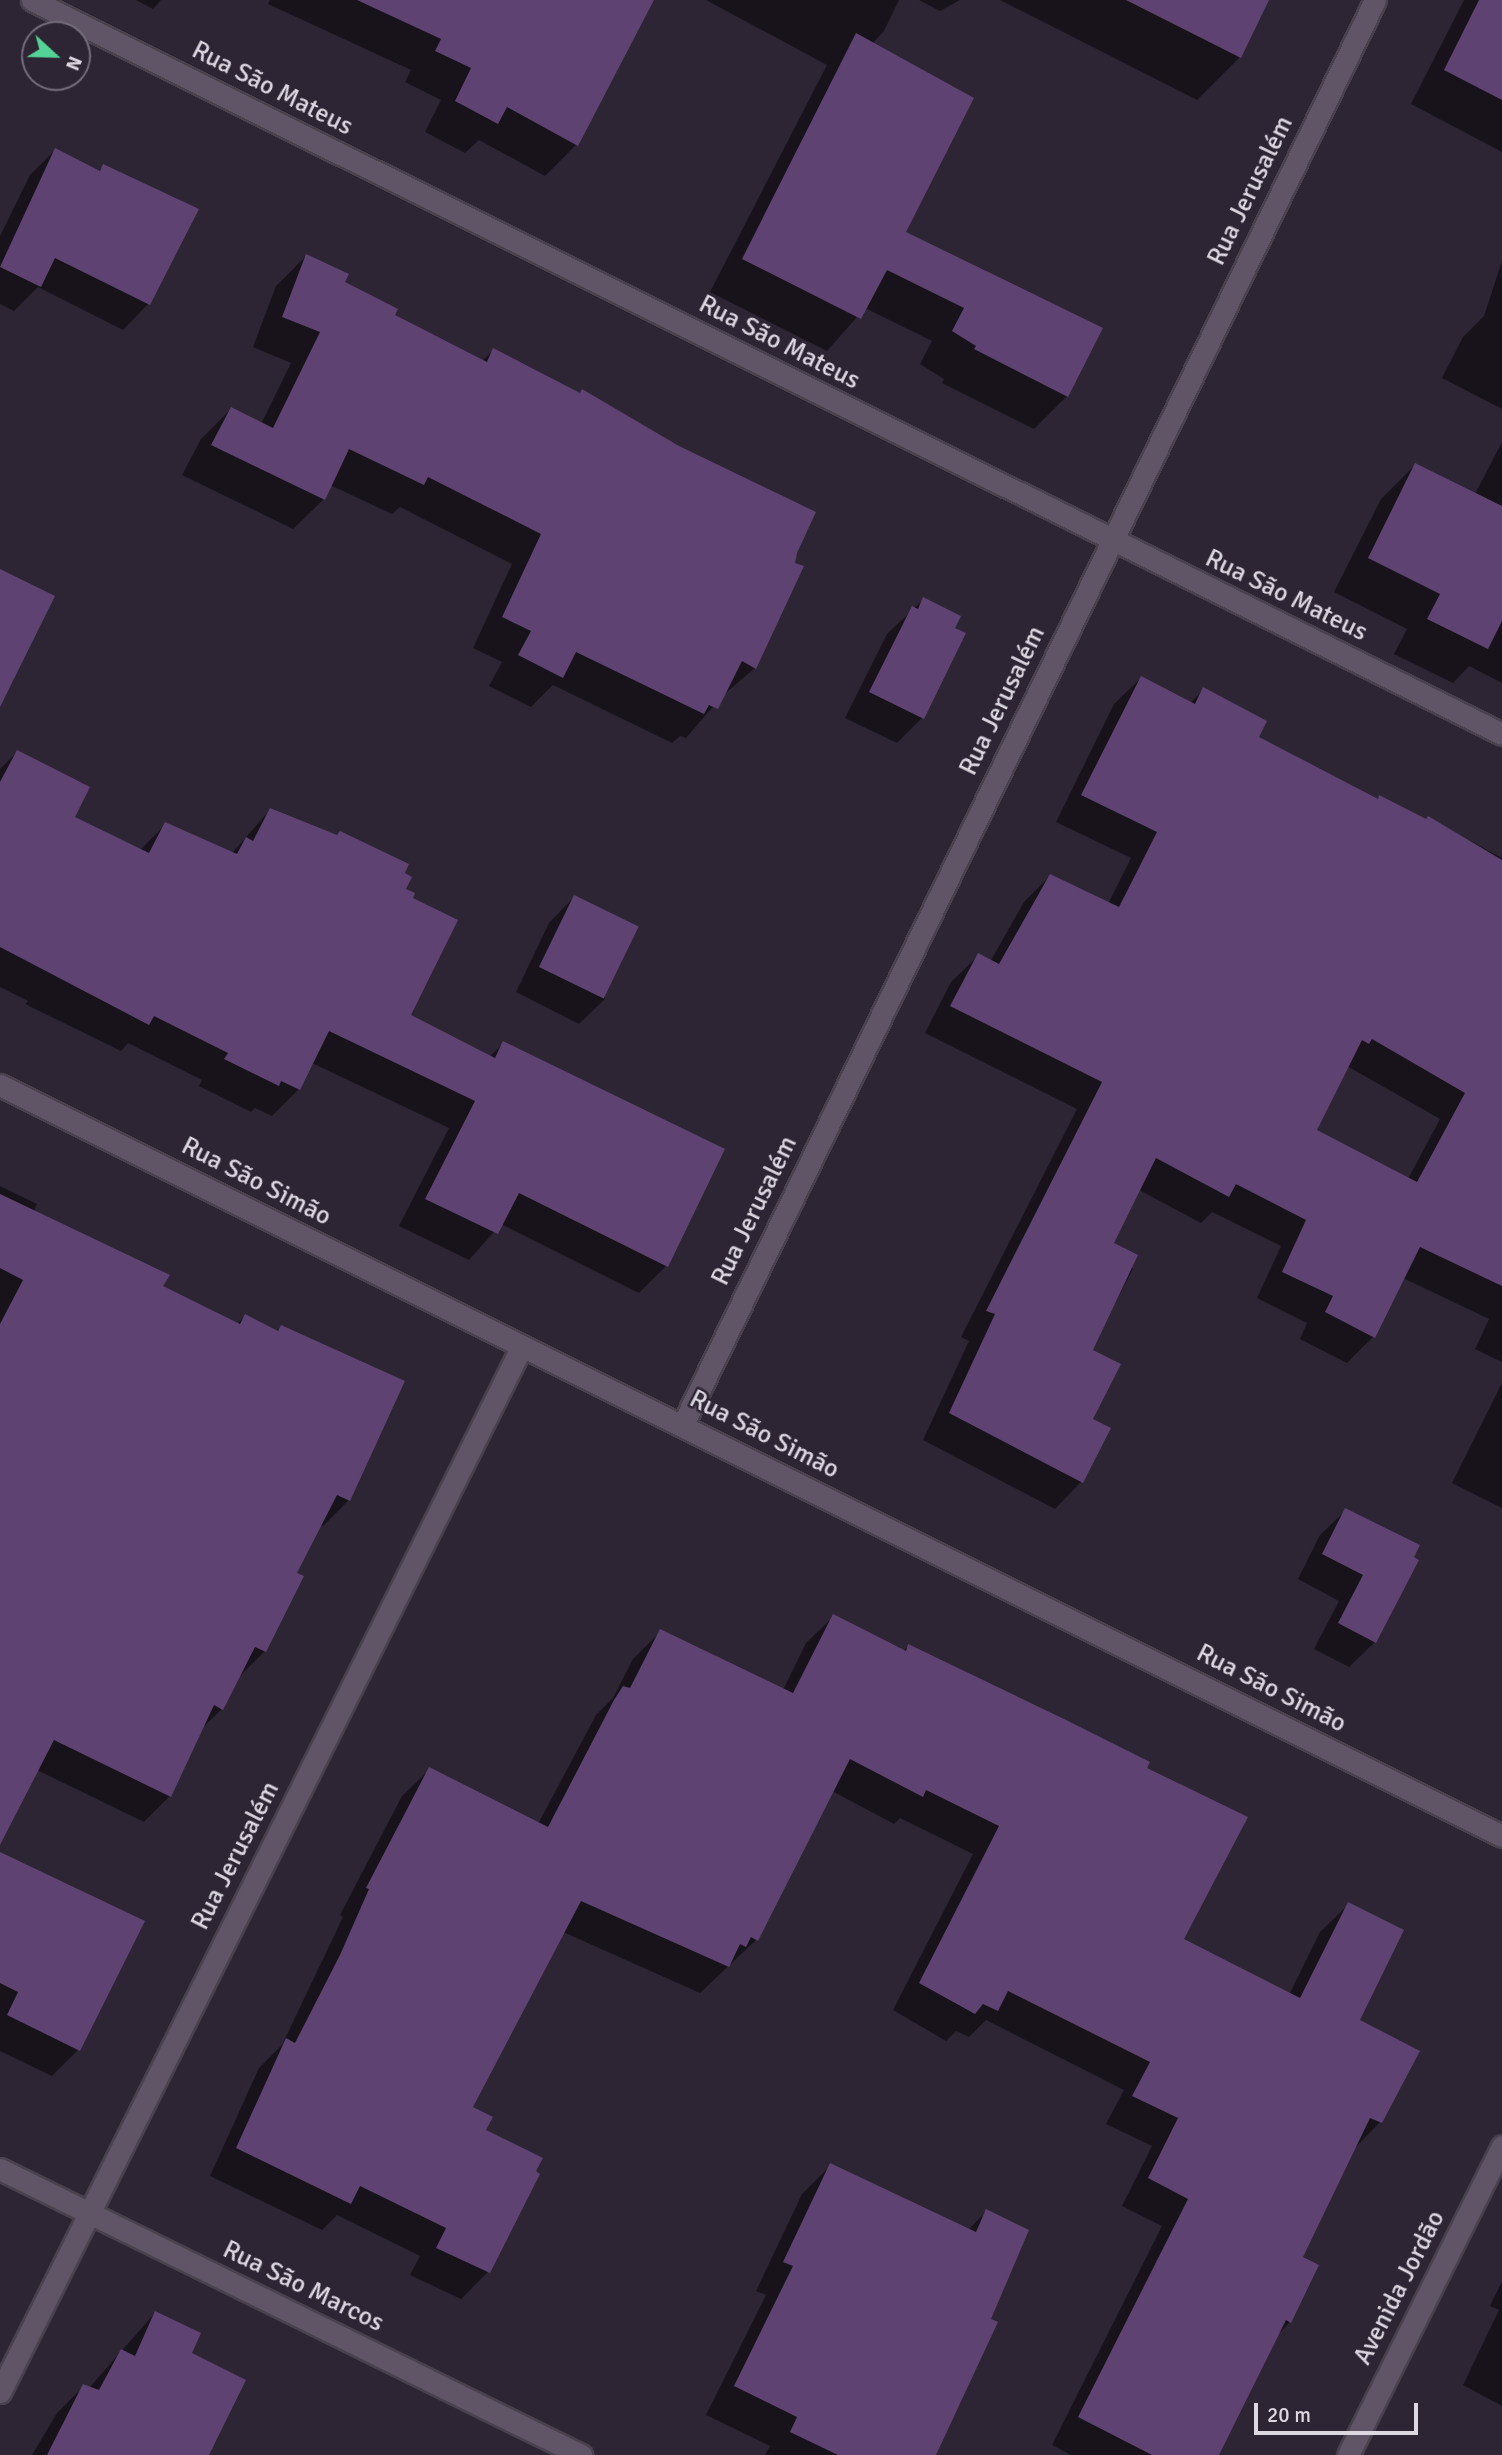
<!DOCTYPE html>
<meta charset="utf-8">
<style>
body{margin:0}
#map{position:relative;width:1502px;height:2455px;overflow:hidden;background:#2d2434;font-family:Signika,sans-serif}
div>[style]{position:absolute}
.shadow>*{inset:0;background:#0007}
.building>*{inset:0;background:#5e4372;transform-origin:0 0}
.roads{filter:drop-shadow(2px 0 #49424e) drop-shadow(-2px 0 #49424e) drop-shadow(0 2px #49424e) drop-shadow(0 -2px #49424e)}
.street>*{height:21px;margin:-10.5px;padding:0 10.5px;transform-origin:10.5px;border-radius:10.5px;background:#5f5567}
.secondary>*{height:21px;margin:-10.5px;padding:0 10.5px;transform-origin:10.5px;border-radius:10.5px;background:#5f5567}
span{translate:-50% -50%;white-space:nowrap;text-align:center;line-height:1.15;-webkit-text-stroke:5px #2d2434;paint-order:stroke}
.street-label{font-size:26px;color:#dcd7e1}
.north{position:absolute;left:21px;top:21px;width:70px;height:70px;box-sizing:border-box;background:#2d2434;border:2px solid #736c79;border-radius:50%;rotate:112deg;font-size:19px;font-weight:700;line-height:28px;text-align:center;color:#dcd7e1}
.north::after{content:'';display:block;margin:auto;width:24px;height:32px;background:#53d396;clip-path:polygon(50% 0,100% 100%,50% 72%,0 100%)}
.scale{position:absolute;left:1254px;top:2403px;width:164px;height:32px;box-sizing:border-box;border:4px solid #dcd7e1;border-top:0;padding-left:9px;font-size:21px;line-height:24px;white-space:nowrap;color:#dcd7e1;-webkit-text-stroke:5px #2d2434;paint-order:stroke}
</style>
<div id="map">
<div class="shadow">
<div style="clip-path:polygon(136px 0,161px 0,153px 9px)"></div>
<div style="clip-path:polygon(270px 0,652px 0,576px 145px,545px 176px,479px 140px,465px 153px,425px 132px,441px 100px,405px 82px,411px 70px,268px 4px)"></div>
<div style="clip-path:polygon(706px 0,899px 0,884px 31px,872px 44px,904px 232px,1067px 396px,1034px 429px,942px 383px,944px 379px,920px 364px,932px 341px,865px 308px,827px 351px,710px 292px,827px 65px)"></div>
<div style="clip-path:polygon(919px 0,960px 0,940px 11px)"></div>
<div style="clip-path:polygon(1000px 0,1267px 0,1240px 57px,1197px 100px)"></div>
<div style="clip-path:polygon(1464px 0,1502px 0,1502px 152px,1411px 104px)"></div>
<div style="clip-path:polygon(55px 150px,98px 172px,104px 166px,196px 210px,148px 304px,123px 330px,38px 287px,14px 311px,0 304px,0 236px,30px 175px)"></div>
<div style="clip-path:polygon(306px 256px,393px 316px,482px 361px,494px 350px,795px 552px,755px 668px,722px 696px,686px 738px,680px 736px,672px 743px,553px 685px,531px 707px,489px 686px,502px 662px,473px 648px,512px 564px,400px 507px,392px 514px,330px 485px,324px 499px,293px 529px,182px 475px,201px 439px,231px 409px,261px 424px,291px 363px,253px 347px,276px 286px)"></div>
<div style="clip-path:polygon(1502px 261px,1502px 409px,1442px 378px,1463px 337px,1484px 316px)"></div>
<div style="clip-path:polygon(1502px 442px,1502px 683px,1469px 666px,1453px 683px,1394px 654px,1407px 629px,1334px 592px,1381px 499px,1415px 465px,1475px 494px)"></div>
<div style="clip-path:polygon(924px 599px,922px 718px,897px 743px,845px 718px,887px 634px)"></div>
<div style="clip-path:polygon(evenodd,1141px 678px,1190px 703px,1204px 689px,1257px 738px,1377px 800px,1425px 821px,1428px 818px,1502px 858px,1502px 1362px,1475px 1349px,1489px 1319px,1403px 1278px,1373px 1337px,1347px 1363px,1300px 1339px,1307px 1323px,1257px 1298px,1281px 1246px,1212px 1212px,1201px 1223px,1139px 1190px,1112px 1244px,1133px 1269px,1090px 1351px,1091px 1419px,1109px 1429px,1081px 1482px,1055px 1509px,923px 1440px,969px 1341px,961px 1337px,1077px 1109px,925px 1033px,951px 982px,978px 956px,990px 962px,1024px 902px,1050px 876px,1108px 904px,1131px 858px,1056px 822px,1114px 704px,1141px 678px,1347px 1066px,1440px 1119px,1408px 1179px,1315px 1130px,1347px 1066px)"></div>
<div style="clip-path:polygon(17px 752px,73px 818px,140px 850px,166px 824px,232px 853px,270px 810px,403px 874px,409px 1016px,489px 1057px,504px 1043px,723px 1150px,666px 1266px,639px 1293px,501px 1224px,469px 1260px,399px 1226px,449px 1128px,312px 1063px,299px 1089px,272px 1116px,255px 1108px,251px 1112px,199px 1086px,202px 1080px,128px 1043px,121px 1051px,25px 1004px,28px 1001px,0 987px,0 769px)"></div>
<div style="clip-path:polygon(574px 897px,605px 999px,579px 1024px,516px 992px,549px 923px)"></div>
<div style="clip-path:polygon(0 1186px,37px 1204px,33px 1213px,161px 1287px,237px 1324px,245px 1316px,276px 1332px,281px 1327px,349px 1500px,323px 1526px,319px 1525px,294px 1573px,265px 1651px,239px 1677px,222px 1709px,200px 1730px,170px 1796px,144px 1822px,37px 1770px,0 1841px)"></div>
<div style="clip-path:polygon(1502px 1383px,1502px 1508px,1452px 1483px)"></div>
<div style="clip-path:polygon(1346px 1510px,1417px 1545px,1375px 1642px,1349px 1667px,1314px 1649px,1339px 1601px,1298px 1579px,1320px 1535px)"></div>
<div style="clip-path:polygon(834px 1616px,903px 1651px,909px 1646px,1145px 1768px,1182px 1940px,1289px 1995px,1320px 1932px,1348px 1905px,1357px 2021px,1417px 2052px,1380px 2122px,1353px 2150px,1301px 2258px,1290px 2322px,1277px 2335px,1216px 2455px,1071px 2455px,1052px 2445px,1162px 2226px,1122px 2206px,1152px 2146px,1106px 2124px,1124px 2090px,986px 2020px,969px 2037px,956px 2031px,946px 2041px,893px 2010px,973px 1854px,900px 1818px,894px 1824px,832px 1791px,756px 1940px,700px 1993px,563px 1932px,470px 2107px,484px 2131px,488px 2272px,461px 2299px,410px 2275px,420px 2256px,337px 2215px,322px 2230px,210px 2176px,259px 2068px,282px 2045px,343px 1917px,340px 1915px,402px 1796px,430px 1769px,538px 1824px,596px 1715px,613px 1698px,633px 1659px,661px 1631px,783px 1690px,806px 1643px)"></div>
<div style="clip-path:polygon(0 1854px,78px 2050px,52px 2076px,0 2051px)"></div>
<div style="clip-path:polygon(831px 2165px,968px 2230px,987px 2211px,935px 2455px,765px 2455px,770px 2446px,706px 2415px,766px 2295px,756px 2291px,802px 2194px)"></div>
<div style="clip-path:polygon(1502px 2281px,1502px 2406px,1463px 2385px,1499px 2310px,1490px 2306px)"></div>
<div style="clip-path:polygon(155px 2313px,189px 2354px,207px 2455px,32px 2455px,57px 2413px,84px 2386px,89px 2388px)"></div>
</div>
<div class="building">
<div style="clip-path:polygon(357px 0,654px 0,578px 146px,507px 107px,498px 124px,455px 101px,471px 68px,435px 51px,441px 39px)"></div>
<div style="clip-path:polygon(1126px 0,1269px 0,1241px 58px)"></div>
<div style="clip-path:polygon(1479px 0,1502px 0,1502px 100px,1444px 70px)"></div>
<div style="clip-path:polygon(856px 33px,974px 98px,906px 232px,1103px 328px,1068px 397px,974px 349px,976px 346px,952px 331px,964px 308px,887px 270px,861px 319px,742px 259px)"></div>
<div style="clip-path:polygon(55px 148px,100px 171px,103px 164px,199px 209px,150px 305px,55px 258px,41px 287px,0 267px)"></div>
<div style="clip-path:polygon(306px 254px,349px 274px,345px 282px,398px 309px,395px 315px,487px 362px,493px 348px,580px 393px,582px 389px,679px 446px,816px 512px,797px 553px,795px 563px,804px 566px,756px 669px,742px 661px,718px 709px,709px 705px,704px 714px,576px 652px,563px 678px,518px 655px,531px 631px,502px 617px,541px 534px,428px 477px,424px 485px,349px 449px,325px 500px,211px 445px,231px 407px,273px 428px,320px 332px,282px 317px)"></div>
<div style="clip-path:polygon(1415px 463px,1502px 506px,1502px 621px,1488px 649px,1427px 619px,1440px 594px,1368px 558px)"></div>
<div style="clip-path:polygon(0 569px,55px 596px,0 707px)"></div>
<div style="clip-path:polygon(923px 597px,961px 616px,955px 628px,966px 633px,924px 719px,869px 692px,912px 606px,918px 609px)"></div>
<div style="clip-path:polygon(evenodd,1141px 676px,1195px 704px,1203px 687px,1267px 721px,1259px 737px,1378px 799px,1379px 795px,1426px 819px,1428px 816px,1502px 860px,1502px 1286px,1420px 1247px,1375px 1338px,1325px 1312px,1333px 1296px,1282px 1272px,1306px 1220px,1236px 1184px,1229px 1197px,1156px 1158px,1114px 1243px,1138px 1255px,1093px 1350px,1121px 1364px,1093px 1419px,1111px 1428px,1083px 1483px,949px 1413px,995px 1314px,986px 1311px,1102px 1082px,950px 1006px,978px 953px,999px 964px,1050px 874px,1119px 907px,1157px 832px,1081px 795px,1141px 676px,1372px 1039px,1465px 1093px,1417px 1182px,1317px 1130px,1362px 1040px,1369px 1044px,1372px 1039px)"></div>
<div style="clip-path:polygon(17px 750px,90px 787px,75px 817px,149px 853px,165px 822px,237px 854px,246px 837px,253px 841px,270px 808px,337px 835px,340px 831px,409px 864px,405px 873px,412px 877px,406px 889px,415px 893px,413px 898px,458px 920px,411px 1015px,495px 1058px,503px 1041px,725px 1149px,668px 1267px,519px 1193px,498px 1234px,425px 1199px,475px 1101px,329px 1031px,300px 1090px,281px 1081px,279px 1086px,224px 1059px,228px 1053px,154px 1016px,149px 1025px,0 947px,0 782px)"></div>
<div style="left:574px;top:895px;width:72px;height:80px;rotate:26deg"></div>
<div style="clip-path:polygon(0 1194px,170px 1275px,163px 1286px,240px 1324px,245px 1314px,278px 1331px,281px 1325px,405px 1381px,350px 1501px,337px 1495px,297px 1573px,304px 1576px,266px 1652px,255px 1647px,223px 1710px,214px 1705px,171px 1797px,54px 1740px,0 1845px,0 1324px,23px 1280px,0 1268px)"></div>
<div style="clip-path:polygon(1345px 1508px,1420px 1545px,1414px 1557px,1419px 1560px,1376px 1643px,1338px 1623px,1363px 1575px,1322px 1554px)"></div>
<div style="clip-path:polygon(833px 1614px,906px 1651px,908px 1644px,1062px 1718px,1150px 1762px,1147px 1768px,1248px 1817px,1184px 1939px,1300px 1998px,1348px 1902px,1404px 1930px,1360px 2020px,1420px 2051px,1382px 2123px,1370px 2118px,1303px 2257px,1319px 2265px,1291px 2323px,1286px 2320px,1219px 2455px,1152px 2455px,1078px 2417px,1188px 2199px,1148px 2178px,1178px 2118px,1132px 2096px,1150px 2062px,1008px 1991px,998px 2011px,983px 2004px,975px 2014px,919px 1983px,999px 1826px,926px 1790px,923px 1797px,850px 1759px,758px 1941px,751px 1937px,746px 1947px,740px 1944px,729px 1967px,581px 1901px,473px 2107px,493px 2117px,486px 2130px,543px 2158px,536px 2171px,540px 2174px,490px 2273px,436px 2248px,446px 2228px,360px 2186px,351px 2204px,236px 2148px,286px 2038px,295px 2043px,340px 1955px,369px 1889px,366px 1888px,429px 1767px,548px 1827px,614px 1700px,623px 1686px,630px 1688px,660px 1629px,793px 1693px)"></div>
<div style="clip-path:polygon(0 1852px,145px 1921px,80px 2051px,7px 2015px,18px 1992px,0 1983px)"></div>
<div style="clip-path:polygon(830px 2163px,976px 2232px,986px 2209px,1029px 2230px,991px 2319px,998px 2322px,936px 2455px,838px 2455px,790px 2432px,797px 2417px,734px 2386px,793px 2266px,783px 2262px)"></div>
<div style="clip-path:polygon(155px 2311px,201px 2333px,192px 2353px,246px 2380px,209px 2455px,47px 2455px,83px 2384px,99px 2390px,121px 2349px,135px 2356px)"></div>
</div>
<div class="roads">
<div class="street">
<div style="left:0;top:2169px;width:648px;rotate:26.21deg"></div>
<div style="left:0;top:2392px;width:1169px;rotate:-63.48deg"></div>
<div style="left:1348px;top:2455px;width:345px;rotate:-63.5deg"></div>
</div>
<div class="secondary">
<div style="left:32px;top:0;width:1643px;rotate:26.53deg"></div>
<div style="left:0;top:1085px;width:1679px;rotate:26.57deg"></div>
<div style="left:682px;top:1426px;width:1585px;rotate:-64.08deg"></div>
</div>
</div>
<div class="street-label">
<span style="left:272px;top:89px;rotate:27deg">Rua São Mateus</span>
<span style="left:1251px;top:191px;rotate:-64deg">Rua Jerusalém</span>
<span style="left:779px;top:343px;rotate:27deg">Rua São Mateus</span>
<span style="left:1286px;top:596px;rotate:26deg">Rua São Mateus</span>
<span style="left:1003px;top:701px;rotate:-64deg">Rua Jerusalém</span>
<span style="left:256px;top:1182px;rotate:27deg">Rua São Simão</span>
<span style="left:755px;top:1211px;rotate:-64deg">Rua Jerusalém</span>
<span style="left:764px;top:1435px;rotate:27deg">Rua São Simão</span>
<span style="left:1271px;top:1689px;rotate:27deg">Rua São Simão</span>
<span style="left:236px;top:1856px;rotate:-63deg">Rua Jerusalém</span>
<span style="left:303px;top:2287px;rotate:26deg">Rua São Marcos</span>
<span style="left:1400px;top:2288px;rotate:-63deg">Avenida Jordão</span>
</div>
<div class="north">N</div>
<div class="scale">20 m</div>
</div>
